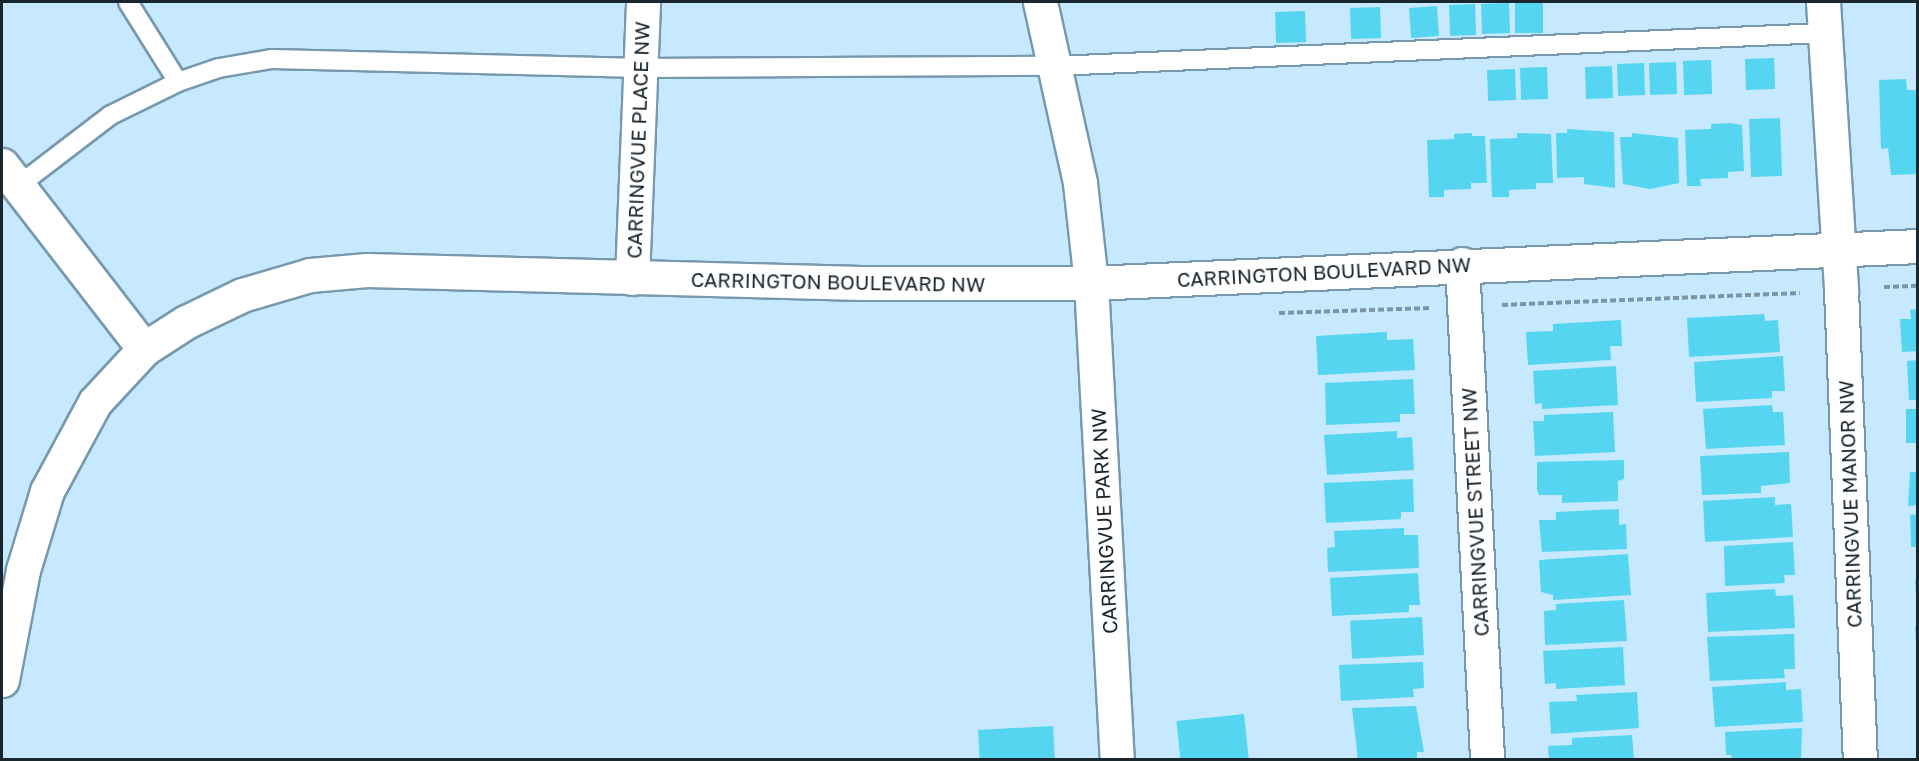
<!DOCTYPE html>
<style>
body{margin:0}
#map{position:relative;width:1919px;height:761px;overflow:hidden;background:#c6e9ff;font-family:"Golos Text",sans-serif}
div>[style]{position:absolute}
.building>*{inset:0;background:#56d5f0;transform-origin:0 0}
.path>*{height:4px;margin-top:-2px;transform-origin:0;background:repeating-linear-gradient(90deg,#7c95a5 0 6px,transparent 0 9px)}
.roads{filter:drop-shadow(2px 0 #7899ad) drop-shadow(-2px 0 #7899ad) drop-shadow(0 2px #7899ad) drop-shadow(0 -2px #7899ad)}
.lane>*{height:18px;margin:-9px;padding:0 9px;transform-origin:9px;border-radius:9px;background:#fff}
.street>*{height:33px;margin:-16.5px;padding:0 16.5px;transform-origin:16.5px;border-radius:16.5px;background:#fff}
.secondary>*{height:33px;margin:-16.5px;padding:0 16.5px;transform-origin:16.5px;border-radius:16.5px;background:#fff}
span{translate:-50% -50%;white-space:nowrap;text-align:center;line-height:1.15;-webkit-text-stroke:5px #fff;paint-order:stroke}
.street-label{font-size:20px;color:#19262e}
.frame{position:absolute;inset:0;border:3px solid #19262e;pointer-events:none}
</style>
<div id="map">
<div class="building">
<div style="left:1515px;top:2px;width:28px;height:31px"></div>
<div style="left:1509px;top:3px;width:30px;height:28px;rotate:88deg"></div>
<div style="left:1475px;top:4px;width:31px;height:26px;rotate:88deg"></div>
<div style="left:1437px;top:6px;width:30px;height:28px;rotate:86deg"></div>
<div style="left:1380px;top:7px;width:31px;height:30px;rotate:88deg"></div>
<div style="left:1305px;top:11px;width:31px;height:30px;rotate:88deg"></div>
<div style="left:1774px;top:58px;width:31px;height:29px;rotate:88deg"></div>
<div style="left:1711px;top:60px;width:34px;height:28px;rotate:88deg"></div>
<div style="left:1676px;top:62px;width:32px;height:27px;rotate:88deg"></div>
<div style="left:1644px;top:63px;width:32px;height:27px;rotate:88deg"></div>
<div style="left:1612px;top:66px;width:32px;height:27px;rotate:88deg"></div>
<div style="left:1547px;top:67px;width:32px;height:27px;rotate:88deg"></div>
<div style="left:1515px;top:69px;width:31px;height:28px;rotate:88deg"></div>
<div style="clip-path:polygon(1906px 79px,1907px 90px,1918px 90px,1918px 174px,1891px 175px,1888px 148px,1881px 149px,1879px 80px)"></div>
<div style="left:1780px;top:118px;width:58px;height:31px;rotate:88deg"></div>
<div style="clip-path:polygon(1729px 123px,1742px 125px,1744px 171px,1728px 172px,1728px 178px,1700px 179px,1701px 186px,1687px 186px,1685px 130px,1711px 129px,1711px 124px)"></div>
<div style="clip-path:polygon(1567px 129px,1614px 132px,1615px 188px,1584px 184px,1584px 177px,1557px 178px,1556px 133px,1567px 133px)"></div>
<div style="clip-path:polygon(1472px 133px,1472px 136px,1485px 136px,1487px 183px,1471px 183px,1471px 189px,1444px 190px,1444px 197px,1429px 197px,1427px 140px,1454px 139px,1454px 134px)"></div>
<div style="clip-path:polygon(1517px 133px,1551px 134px,1553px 183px,1536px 183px,1536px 189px,1509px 190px,1509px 197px,1492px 197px,1490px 139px,1517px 138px)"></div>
<div style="clip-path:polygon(1632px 133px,1678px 138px,1679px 183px,1650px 189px,1623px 184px,1620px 137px,1632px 137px)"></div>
<div style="clip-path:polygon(1918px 309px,1918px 351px,1902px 352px,1900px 319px,1911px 319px,1910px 310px)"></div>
<div style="clip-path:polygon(1764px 314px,1765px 321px,1778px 320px,1780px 352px,1689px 357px,1687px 318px)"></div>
<div style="clip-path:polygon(1621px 320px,1622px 346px,1610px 346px,1611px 360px,1528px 365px,1526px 332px,1553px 331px,1553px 324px)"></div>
<div style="clip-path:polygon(1387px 332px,1387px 340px,1413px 339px,1415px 370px,1318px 375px,1316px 336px)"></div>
<div style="clip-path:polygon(1783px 356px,1785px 391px,1772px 391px,1772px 398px,1696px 402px,1694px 362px)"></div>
<div style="clip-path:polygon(1918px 360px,1918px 400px,1909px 400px,1907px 361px)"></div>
<div style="clip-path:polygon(1616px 366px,1618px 405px,1542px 409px,1542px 403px,1535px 404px,1533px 371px)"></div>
<div style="clip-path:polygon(1413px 379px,1415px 414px,1400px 414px,1400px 422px,1326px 425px,1325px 383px)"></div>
<div style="clip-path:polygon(1772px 405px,1773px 412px,1783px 412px,1785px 445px,1706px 449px,1703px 409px)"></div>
<div style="left:1918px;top:409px;width:34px;height:12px;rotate:90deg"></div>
<div style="clip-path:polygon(1613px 412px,1615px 452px,1535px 456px,1533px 421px,1544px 421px,1544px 415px)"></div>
<div style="clip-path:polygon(1397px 431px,1397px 438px,1412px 437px,1414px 470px,1327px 475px,1324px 435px)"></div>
<div style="clip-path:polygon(1789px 452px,1790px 483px,1761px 486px,1761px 493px,1702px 495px,1700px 456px)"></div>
<div style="clip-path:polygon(1624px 460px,1624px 479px,1618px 481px,1618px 501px,1562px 503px,1562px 495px,1539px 495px,1537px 490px,1537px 462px)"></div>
<div style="clip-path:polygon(1910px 472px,1918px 472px,1918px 505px,1908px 506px)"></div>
<div style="clip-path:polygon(1413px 479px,1414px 512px,1401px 512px,1401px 519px,1326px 523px,1324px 483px)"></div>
<div style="clip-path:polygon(1775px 497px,1775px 505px,1791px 504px,1793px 537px,1705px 542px,1703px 501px)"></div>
<div style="clip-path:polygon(1619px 509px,1619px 525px,1626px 524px,1627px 549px,1542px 552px,1539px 520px,1556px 520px,1556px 512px)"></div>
<div style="clip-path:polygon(1918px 514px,1918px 547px,1911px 547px,1910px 515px)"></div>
<div style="clip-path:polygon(1404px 528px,1404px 535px,1418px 535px,1419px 568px,1328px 572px,1327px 548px,1335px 547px,1334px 531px)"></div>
<div style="clip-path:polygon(1793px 542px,1795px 575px,1784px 575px,1785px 583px,1725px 586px,1724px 546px)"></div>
<div style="clip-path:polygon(1628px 554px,1631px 595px,1553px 600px,1553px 595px,1541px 592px,1539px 560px)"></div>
<div style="clip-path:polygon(1418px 573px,1420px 605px,1409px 605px,1409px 612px,1332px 616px,1330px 578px)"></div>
<div style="clip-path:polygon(1915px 580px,1918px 580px,1918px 596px,1916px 596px)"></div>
<div style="clip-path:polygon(1775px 589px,1776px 596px,1793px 595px,1795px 628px,1708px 632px,1706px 593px)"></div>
<div style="clip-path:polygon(1624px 600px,1627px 641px,1545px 645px,1544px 611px,1556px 610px,1556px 604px)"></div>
<div style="left:1422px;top:617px;width:38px;height:72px;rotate:87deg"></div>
<div style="clip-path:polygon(1915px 627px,1918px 627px,1918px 643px,1916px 643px)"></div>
<div style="clip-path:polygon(1794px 634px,1795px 669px,1784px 669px,1785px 678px,1710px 681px,1707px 637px)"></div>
<div style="clip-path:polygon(1623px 647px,1625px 685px,1556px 689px,1556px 683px,1545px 684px,1543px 651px)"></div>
<div style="clip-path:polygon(1423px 662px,1424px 688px,1413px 689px,1414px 697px,1341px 701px,1339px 665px)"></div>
<div style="clip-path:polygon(1786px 682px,1786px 690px,1801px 689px,1803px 722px,1715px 727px,1712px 687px)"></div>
<div style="clip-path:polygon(1637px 692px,1639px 728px,1551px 734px,1549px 702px,1577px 701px,1576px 695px)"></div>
<div style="clip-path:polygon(1416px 706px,1424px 752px,1417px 752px,1417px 760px,1358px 760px,1352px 708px)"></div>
<div style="left:1244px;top:714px;width:46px;height:68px;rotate:84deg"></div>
<div style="left:1053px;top:726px;width:34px;height:75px;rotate:87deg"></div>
<div style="clip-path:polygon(1802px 728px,1801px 760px,1732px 760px,1731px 755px,1726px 755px,1725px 732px)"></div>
<div style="clip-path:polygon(1632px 735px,1634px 760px,1549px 760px,1548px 746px,1572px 745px,1572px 738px)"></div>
</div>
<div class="path">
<div style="left:1884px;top:287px;width:34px;rotate:-2deg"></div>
<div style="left:1502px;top:305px;width:298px;rotate:-2.3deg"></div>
<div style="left:1279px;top:313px;width:152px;rotate:-1.9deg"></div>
</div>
<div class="roads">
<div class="lane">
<div style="left:128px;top:2px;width:94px;rotate:58deg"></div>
<div style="left:18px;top:186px;width:117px;rotate:-37.4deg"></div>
<div style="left:111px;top:115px;width:75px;rotate:-26.2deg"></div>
<div style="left:178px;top:82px;width:43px;rotate:-18.9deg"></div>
<div style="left:219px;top:68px;width:54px;rotate:-9.6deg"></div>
<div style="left:272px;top:59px;width:370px;rotate:1.4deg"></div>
<div style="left:642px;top:68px;width:412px;rotate:-0.3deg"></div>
<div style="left:1054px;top:66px;width:772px;rotate:-2.45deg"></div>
</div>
<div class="street">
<div style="left:1040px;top:2px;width:185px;rotate:77.5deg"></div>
<div style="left:1080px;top:183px;width:101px;rotate:83.7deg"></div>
<div style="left:1091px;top:283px;width:478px;rotate:86.9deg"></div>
<div style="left:1823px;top:2px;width:289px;rotate:86.4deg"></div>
<div style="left:1841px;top:290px;width:470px;rotate:87.7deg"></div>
<div style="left:2px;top:165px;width:232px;rotate:52.3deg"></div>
<div style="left:1462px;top:264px;width:497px;rotate:87.1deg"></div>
<div style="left:632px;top:278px;width:276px;rotate:-87.7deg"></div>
</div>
<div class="secondary">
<div style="left:2px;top:680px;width:112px;rotate:-79.2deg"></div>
<div style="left:23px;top:570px;width:83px;rotate:-73.1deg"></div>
<div style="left:47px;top:491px;width:101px;rotate:-61.7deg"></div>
<div style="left:95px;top:402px;width:72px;rotate:-47.2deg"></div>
<div style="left:144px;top:349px;width:50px;rotate:-32.7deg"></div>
<div style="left:186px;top:322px;width:62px;rotate:-25.7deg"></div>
<div style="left:242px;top:295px;width:71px;rotate:-16.4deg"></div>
<div style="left:310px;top:275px;width:57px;rotate:-5deg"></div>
<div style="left:367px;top:270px;width:499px;rotate:1.5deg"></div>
<div style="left:866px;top:283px;width:225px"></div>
<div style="left:1091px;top:283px;width:828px;rotate:-2.56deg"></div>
</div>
</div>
<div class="street-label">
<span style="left:638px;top:140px;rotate:-88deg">CARRINGVUE PLACE NW</span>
<span style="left:1324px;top:272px;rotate:-3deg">CARRINGTON BOULEVARD NW</span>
<span style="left:838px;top:282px;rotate:1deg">CARRINGTON BOULEVARD NW</span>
<span style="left:1850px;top:504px;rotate:-92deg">CARRINGVUE MANOR NW</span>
<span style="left:1475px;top:512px;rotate:-93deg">CARRINGVUE STREET NW</span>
<span style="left:1104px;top:521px;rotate:-93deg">CARRINGVUE PARK NW</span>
</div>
<div class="frame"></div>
</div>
